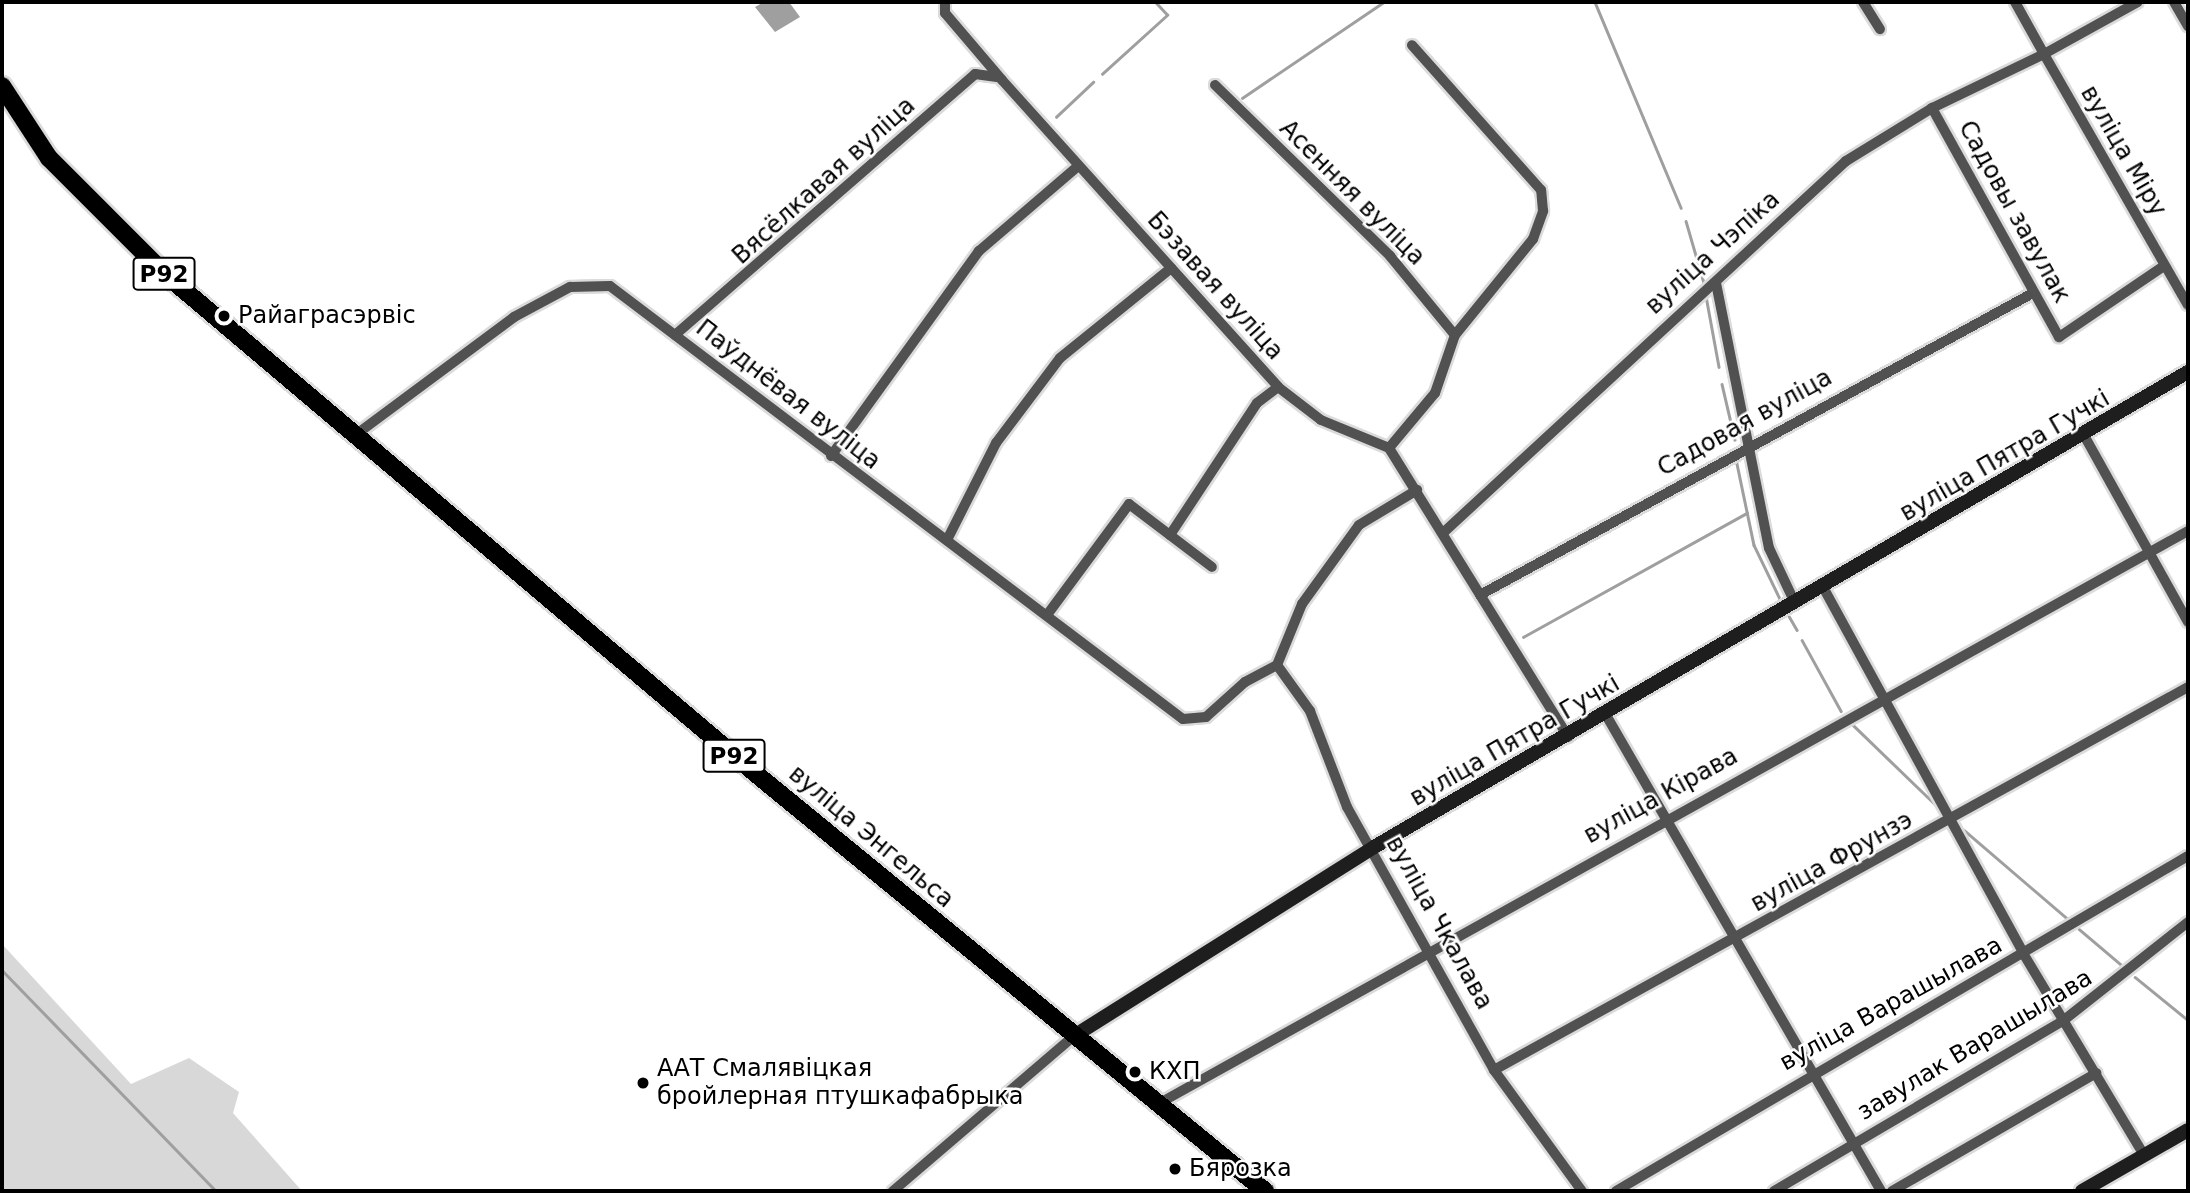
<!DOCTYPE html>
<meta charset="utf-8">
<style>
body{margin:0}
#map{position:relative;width:2190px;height:1193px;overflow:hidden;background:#fff;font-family:"DejaVu Sans",sans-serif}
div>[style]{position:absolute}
.green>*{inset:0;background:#d8d8d8}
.water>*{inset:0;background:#9f9f9f}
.stream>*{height:2.5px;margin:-1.25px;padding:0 1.25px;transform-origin:1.25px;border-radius:1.25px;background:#9f9f9f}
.roads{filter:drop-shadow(2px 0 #dbdbdb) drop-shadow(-2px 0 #dbdbdb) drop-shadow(0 2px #dbdbdb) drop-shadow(0 -2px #dbdbdb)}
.street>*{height:10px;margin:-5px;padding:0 5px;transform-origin:5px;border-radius:5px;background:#515151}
.secondary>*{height:14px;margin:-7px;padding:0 7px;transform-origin:7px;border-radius:7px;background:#1e1e1e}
.primary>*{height:18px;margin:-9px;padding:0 9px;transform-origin:9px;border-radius:9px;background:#000}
.dots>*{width:19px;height:19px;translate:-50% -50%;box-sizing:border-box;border:4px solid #fff;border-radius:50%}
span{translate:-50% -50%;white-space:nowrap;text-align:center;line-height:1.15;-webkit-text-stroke:5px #fff;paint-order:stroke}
.shield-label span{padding:2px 5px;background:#fff;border:2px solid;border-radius:5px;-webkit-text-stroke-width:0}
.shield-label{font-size:23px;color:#000;font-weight:700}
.street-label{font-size:24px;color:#000}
.poi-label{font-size:24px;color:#000}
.left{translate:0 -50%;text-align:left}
.frame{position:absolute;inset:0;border:4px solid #000;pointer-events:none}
</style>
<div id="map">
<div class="green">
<div style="clip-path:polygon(2px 944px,131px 1084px,189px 1058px,239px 1092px,233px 1113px,302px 1191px,2px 1191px)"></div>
</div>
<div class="water">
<div style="clip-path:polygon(764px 2px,789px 2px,800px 17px,775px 32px,755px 7px)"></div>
</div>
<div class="stream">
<div style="left:1595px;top:2px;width:223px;rotate:67.3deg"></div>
<div style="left:1102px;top:74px;width:88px;rotate:-42.2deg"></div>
<div style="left:1167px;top:15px;width:18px;rotate:-133deg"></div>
<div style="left:1242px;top:98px;width:171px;rotate:-34.1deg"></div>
<div style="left:1056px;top:117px;width:51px;rotate:-43.4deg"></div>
<div style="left:1686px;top:221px;width:65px;rotate:73.8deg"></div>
<div style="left:1706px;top:296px;width:72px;rotate:79.6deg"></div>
<div style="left:1722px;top:384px;width:57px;rotate:76.9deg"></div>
<div style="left:1736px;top:459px;width:88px;rotate:78.2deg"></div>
<div style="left:1754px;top:545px;width:62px;rotate:64.3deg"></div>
<div style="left:1789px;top:616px;width:16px;rotate:60deg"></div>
<div style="left:1523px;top:637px;width:256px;rotate:-29deg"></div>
<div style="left:1802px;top:640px;width:81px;rotate:61.2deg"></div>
<div style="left:1851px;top:723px;width:122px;rotate:44deg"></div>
<div style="left:1964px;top:830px;width:137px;rotate:40.6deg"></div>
<div style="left:2079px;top:929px;width:59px;rotate:40.2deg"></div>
<div style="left:2px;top:970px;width:308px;rotate:45.9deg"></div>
<div style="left:2135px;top:977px;width:68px;rotate:39.1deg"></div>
</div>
<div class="roads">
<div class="street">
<div style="left:945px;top:2px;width:11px;rotate:90deg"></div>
<div style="left:945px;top:13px;width:88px;rotate:49.6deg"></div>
<div style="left:1002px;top:80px;width:413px;rotate:48deg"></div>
<div style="left:1278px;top:387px;width:54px;rotate:37.5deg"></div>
<div style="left:1321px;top:420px;width:74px;rotate:22.4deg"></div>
<div style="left:1389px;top:448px;width:340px;rotate:58.2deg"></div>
<div style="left:1863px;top:2px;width:32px;rotate:58deg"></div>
<div style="left:2015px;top:2px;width:60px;rotate:60.9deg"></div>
<div style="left:2044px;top:54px;width:107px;rotate:-29deg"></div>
<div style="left:2174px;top:2px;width:28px;rotate:60deg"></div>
<div style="left:1215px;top:85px;width:245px;rotate:44.3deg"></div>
<div style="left:1390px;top:256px;width:102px;rotate:50.6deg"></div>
<div style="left:1932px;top:108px;width:262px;rotate:61deg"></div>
<div style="left:2059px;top:337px;width:127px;rotate:-34.1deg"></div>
<div style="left:1716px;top:283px;width:270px;rotate:78.7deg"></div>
<div style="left:1769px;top:548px;width:61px;rotate:64.7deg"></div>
<div style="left:675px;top:335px;width:398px;rotate:-41deg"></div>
<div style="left:975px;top:74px;width:22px;rotate:8deg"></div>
<div style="left:354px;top:436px;width:199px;rotate:-36.6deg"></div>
<div style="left:514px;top:317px;width:64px;rotate:-28.2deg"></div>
<div style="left:570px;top:287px;width:40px;rotate:-1.4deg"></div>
<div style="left:610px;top:286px;width:718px;rotate:37.08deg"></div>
<div style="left:1183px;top:719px;width:23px;rotate:-5deg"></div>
<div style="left:1206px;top:717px;width:52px;rotate:-41.9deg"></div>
<div style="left:1245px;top:682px;width:36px;rotate:-28deg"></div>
<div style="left:1277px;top:665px;width:66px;rotate:-67.7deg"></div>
<div style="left:1302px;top:604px;width:97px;rotate:-54.2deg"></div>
<div style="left:1359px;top:525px;width:68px;rotate:-31.1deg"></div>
<div style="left:2085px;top:437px;width:212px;rotate:60.9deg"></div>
<div style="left:1389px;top:448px;width:72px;rotate:-50.1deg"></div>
<div style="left:1435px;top:393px;width:61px;rotate:-71deg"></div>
<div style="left:1455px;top:335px;width:124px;rotate:-50.9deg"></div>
<div style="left:1533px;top:239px;width:30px;rotate:-70deg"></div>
<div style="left:1543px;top:211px;width:21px;rotate:-95deg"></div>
<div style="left:1541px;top:190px;width:194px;rotate:-131.7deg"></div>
<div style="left:831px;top:456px;width:253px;rotate:-54.2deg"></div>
<div style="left:979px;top:251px;width:130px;rotate:-40.6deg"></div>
<div style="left:1444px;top:532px;width:547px;rotate:-42.7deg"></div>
<div style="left:1846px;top:161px;width:101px;rotate:-31.6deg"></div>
<div style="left:1932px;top:108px;width:124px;rotate:-25.7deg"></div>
<div style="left:2044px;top:54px;width:289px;rotate:60.2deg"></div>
<div style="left:1170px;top:535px;width:158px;rotate:-56.6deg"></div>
<div style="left:1257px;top:403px;width:26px;rotate:-37deg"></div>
<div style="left:947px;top:540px;width:109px;rotate:-63.2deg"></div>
<div style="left:996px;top:443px;width:106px;rotate:-53deg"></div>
<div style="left:1060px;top:358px;width:143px;rotate:-39deg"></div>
<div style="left:1823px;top:587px;width:417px;rotate:61.3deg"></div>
<div style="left:2023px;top:953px;width:235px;rotate:59.1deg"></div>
<div style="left:1480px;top:595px;width:630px;rotate:-28.64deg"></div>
<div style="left:1047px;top:615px;width:138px;rotate:-53.5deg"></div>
<div style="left:1129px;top:504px;width:104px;rotate:37.2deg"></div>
<div style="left:1277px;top:665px;width:57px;rotate:54.3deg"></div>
<div style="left:1310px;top:711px;width:103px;rotate:68.9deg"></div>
<div style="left:1347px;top:807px;width:301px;rotate:60.8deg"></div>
<div style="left:1494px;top:1070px;width:150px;rotate:54deg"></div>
<div style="left:1606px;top:715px;width:550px;rotate:59.98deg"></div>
<div style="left:1494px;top:1070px;width:793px;rotate:-28.89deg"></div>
<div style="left:1158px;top:1104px;width:1179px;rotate:-29.09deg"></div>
<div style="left:893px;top:1191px;width:238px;rotate:-40.6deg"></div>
<div style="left:1616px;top:1191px;width:663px;rotate:-30.36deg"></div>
<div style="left:1774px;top:1191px;width:337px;rotate:-30.5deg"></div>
<div style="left:2064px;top:1020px;width:158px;rotate:-38.3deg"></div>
<div style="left:1892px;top:1191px;width:236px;rotate:-30deg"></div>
</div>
<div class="secondary">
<div style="left:1074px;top:1036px;width:355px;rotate:-32.2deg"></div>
<div style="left:1374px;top:847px;width:942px;rotate:-30.27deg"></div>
<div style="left:2082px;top:1191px;width:122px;rotate:-29.9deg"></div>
</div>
<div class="primary">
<div style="left:2px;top:86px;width:86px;rotate:56.9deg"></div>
<div style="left:49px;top:158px;width:164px;rotate:45deg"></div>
<div style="left:165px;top:274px;width:781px;rotate:40.22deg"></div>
<div style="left:761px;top:778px;width:652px;rotate:39.33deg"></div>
</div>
</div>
<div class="dots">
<div style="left:224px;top:316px;background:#000"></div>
<div style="left:1135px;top:1072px;background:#000"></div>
<div style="left:643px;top:1083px;background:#000"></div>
<div style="left:1175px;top:1169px;background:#000"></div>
</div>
<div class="shield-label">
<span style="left:164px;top:274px">Р92</span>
<span style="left:734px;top:756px">Р92</span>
</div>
<div class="street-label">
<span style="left:2123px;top:151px;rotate:60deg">вуліца Міру</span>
<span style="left:824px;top:181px;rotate:-42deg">Вясёлкавая вуліца</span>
<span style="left:1352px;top:193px;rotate:45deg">Асенняя вуліца</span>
<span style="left:2014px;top:212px;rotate:61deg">Садовы завулак</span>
<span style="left:1713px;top:253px;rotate:-42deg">вуліца Чэпіка</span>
<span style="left:1215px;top:286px;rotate:48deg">Бэзавая вуліца</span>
<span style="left:788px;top:395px;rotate:38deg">Паўднёвая вуліца</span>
<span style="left:1745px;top:423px;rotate:-29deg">Садовая вуліца</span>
<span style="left:2005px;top:456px;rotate:-30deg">вуліца Пятра Гучкі</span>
<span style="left:1515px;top:741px;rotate:-30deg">вуліца Пятра Гучкі</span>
<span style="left:1661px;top:796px;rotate:-29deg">вуліца Кірава</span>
<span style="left:871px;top:837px;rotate:40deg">вуліца Энгельса</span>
<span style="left:1832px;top:862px;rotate:-29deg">вуліца Фрунзэ</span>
<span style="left:1439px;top:923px;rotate:61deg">вуліца Чкалава</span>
<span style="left:1891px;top:1004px;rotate:-29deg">вуліца Варашылава</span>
<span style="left:1975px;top:1045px;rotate:-31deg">завулак Варашылава</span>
</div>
<div class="poi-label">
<span class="left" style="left:238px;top:316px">Райаграсэрвіс</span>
<span class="left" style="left:657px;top:1083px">ААТ Смалявіцкая<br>бройлерная птушкафабрыка</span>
<span class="left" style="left:1149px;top:1072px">КХП</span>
<span class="left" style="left:1189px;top:1169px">Бярозка</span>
</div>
<div class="frame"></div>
</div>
